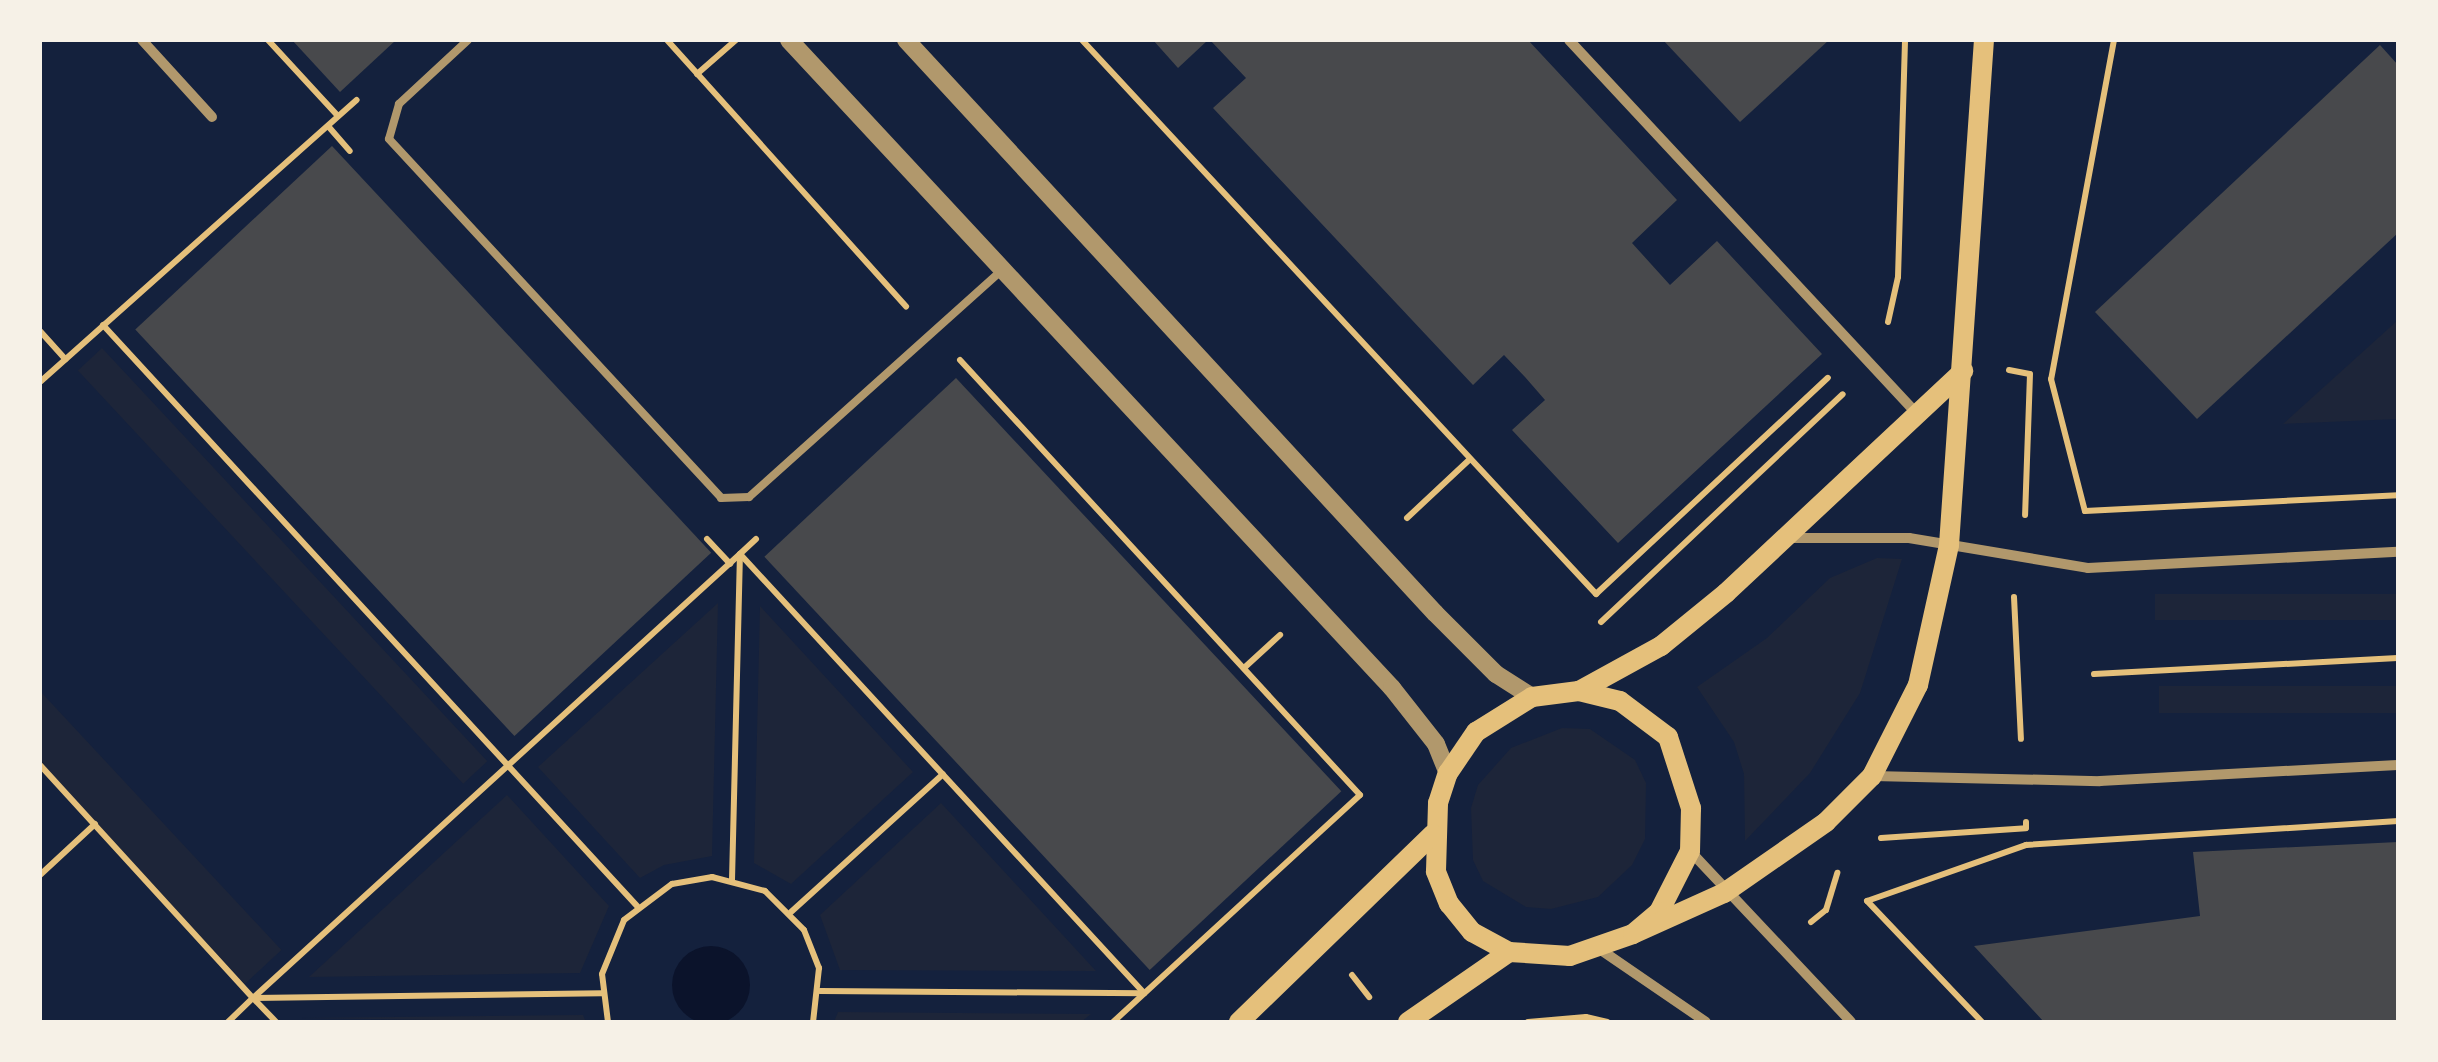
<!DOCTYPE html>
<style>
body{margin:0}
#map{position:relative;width:2438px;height:1062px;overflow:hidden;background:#14213d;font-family:Rubik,sans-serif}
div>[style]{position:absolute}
.green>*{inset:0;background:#1d2539;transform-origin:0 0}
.water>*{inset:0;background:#0b132b}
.round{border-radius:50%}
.building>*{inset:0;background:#48494c;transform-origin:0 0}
.path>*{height:6px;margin:-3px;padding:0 3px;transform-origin:3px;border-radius:3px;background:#e5c07b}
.service>*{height:8px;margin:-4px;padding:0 4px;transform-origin:4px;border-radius:4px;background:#b1986c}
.minor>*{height:10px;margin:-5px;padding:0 5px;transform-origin:5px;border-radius:5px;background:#b1986c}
.tertiary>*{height:18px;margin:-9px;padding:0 9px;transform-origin:9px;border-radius:9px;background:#b1986c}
.secondary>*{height:20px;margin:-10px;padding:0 10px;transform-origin:10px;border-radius:10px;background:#e5c07b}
span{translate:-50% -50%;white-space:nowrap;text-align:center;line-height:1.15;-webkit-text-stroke:8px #f6f1e7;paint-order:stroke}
.frame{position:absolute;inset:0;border:42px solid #f6f1e7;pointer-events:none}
</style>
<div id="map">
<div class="green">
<div style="clip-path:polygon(2398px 320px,2398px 419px,2283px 424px)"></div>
<div style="left:102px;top:348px;width:565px;height:33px;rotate:47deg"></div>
<div style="clip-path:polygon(1877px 558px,1902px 559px,1860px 693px,1810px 773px,1745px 841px,1744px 774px,1734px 742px,1697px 687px,1767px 638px,1830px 578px)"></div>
<div style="left:2398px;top:594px;width:26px;height:243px;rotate:90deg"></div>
<div style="clip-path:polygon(718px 603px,712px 856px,664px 865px,640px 878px,538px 767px)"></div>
<div style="clip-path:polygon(760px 606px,913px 772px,791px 884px,754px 863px)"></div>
<div style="left:2398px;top:686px;width:27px;height:239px;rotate:90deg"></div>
<div style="left:40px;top:691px;width:354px;height:50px;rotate:47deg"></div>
<div style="clip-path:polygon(1562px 728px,1590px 729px,1635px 760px,1646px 783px,1645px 839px,1632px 865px,1598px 897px,1551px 909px,1526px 907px,1483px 881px,1473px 860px,1471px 808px,1478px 785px,1511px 748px)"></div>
<div style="clip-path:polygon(507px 795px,609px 906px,580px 973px,309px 977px)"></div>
<div style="clip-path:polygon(941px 803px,1096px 971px,840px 970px,820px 915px)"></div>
<div style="clip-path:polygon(838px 1012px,1091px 1014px,1081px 1022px,834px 1022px)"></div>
<div style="clip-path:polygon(583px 1015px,586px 1022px,301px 1018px)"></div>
</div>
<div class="water">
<div class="round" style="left:672px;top:946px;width:78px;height:78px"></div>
</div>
<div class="building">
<div style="clip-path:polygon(292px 40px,396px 40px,340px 92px)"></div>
<div style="clip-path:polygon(1153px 40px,1208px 40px,1178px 68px)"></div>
<div style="clip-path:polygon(1210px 40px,1528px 40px,1677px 200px,1632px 243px,1670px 285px,1717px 241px,1822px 354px,1618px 543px,1512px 430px,1545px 400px,1525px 377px,1504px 355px,1473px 385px,1213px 108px,1246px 78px)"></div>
<div style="clip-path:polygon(1663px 40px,1829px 40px,1740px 122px)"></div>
<div style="clip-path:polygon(2380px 45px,2398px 65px,2398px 233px,2197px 419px,2095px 312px)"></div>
<div style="left:332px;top:146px;width:556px;height:269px;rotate:47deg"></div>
<div style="left:956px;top:378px;width:565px;height:262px;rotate:47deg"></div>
<div style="clip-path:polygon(2398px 842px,2398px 1022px,2044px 1022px,1974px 946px,2200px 916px,2193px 852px)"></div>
</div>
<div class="path">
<div style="left:268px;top:40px;width:103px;rotate:47.4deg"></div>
<div style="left:667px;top:40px;width:358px;rotate:48.1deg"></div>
<div style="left:1082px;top:40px;width:756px;rotate:47.14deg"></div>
<div style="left:1596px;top:594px;width:317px;rotate:-43deg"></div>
<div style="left:2114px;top:40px;width:345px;rotate:100.5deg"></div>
<div style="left:2051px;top:379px;width:136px;rotate:75.6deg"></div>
<div style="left:2085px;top:511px;width:313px;rotate:-2.9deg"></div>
<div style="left:697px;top:74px;width:52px;rotate:-41.1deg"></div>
<div style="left:328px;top:126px;width:33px;rotate:49deg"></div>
<div style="left:1888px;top:322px;width:46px;rotate:-77.5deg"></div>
<div style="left:1898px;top:277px;width:237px;rotate:-88.3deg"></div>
<div style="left:103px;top:325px;width:789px;rotate:47.41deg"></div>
<div style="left:40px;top:331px;width:38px;rotate:48deg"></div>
<div style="left:960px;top:360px;width:591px;rotate:47.4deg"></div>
<div style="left:1360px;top:795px;width:335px;rotate:137.4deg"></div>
<div style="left:2009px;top:370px;width:21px;rotate:11deg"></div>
<div style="left:2030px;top:374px;width:141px;rotate:92deg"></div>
<div style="left:40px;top:382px;width:424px;rotate:-41.7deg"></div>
<div style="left:1407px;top:518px;width:86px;rotate:-43.1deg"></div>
<div style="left:707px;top:539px;width:34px;rotate:47deg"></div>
<div style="left:756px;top:539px;width:22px;rotate:137deg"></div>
<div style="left:740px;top:554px;width:597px;rotate:47.38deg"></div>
<div style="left:2014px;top:597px;width:142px;rotate:87.2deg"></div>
<div style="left:1601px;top:622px;width:332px;rotate:-43.3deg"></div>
<div style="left:1244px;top:668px;width:49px;rotate:-42.5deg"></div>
<div style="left:2094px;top:674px;width:304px;rotate:-3deg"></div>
<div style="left:40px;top:765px;width:316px;rotate:47.6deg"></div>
<div style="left:253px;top:998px;width:659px;rotate:-42.36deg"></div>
<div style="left:1881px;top:838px;width:145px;rotate:-3.9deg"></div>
<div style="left:2026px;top:828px;width:6px;rotate:-90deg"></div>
<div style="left:40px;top:875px;width:75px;rotate:-42.8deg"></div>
<div style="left:732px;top:880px;width:324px;rotate:-88.6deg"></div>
<div style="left:791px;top:912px;width:205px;rotate:-42.2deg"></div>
<div style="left:1811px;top:922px;width:19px;rotate:-39deg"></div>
<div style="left:1826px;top:910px;width:39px;rotate:-73deg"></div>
<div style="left:1352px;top:975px;width:28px;rotate:52deg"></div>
<div style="left:820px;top:991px;width:324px;rotate:0.4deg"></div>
<div style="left:254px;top:998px;width:348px;rotate:-0.8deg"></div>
<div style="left:228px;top:1022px;width:35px;rotate:-44deg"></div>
<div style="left:253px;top:998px;width:33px;rotate:46deg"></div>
<div style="left:608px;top:1022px;width:48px;rotate:-97.1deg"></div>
<div style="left:602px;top:974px;width:58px;rotate:-67.8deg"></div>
<div style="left:624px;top:920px;width:60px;rotate:-36.9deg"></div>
<div style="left:672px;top:884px;width:41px;rotate:-9.9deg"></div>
<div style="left:712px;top:877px;width:55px;rotate:14.8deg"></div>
<div style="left:765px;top:891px;width:55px;rotate:45deg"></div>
<div style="left:804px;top:930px;width:41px;rotate:68.5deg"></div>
<div style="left:819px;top:968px;width:54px;rotate:96.3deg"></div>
<div style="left:1528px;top:1022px;width:58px;rotate:-4.9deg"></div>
<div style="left:1586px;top:1017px;width:22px;rotate:13deg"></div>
<div style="left:1982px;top:1022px;width:167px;rotate:-133.5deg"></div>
<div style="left:1867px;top:901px;width:169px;rotate:-19.4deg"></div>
<div style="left:2026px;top:845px;width:373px;rotate:-3.7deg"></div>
</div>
<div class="service">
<div style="left:468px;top:40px;width:94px;rotate:137.2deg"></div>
<div style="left:399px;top:104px;width:36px;rotate:106deg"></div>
<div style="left:389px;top:139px;width:489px;rotate:47.2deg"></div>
<div style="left:721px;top:498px;width:28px;rotate:-2deg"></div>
<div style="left:749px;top:497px;width:340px;rotate:-41.9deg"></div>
</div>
<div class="minor">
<div style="left:142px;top:40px;width:104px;rotate:47.7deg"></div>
<div style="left:1569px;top:40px;width:514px;rotate:47.05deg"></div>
<div style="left:1787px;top:538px;width:122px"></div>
<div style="left:1909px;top:538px;width:181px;rotate:9.5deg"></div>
<div style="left:2088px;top:568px;width:310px;rotate:-3deg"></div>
<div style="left:1873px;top:776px;width:227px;rotate:1.3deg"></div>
<div style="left:2100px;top:781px;width:298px;rotate:-3.1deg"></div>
<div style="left:1691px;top:852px;width:233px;rotate:46.7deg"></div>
<div style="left:1601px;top:950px;width:127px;rotate:34.4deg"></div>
</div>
<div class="tertiary">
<div style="left:789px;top:40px;width:885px;rotate:47.06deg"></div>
<div style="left:1392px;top:688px;width:71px;rotate:51.8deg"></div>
<div style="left:1436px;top:744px;width:31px;rotate:68deg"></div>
<div style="left:906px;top:40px;width:780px;rotate:47.29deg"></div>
<div style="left:1435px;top:613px;width:86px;rotate:45deg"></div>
<div style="left:1496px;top:674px;width:43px;rotate:32.6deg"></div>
</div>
<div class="secondary">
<div style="left:1579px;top:691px;width:42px;rotate:13.7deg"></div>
<div style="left:1620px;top:701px;width:60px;rotate:36.9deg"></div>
<div style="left:1668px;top:737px;width:75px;rotate:72.1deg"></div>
<div style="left:1691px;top:808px;width:43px;rotate:91.3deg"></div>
<div style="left:1690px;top:851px;width:68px;rotate:116.9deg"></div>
<div style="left:1659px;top:912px;width:34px;rotate:140deg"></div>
<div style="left:1633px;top:934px;width:67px;rotate:160.8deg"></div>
<div style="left:1570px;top:956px;width:61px;rotate:-176.2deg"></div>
<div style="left:1509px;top:952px;width:42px;rotate:-151.6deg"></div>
<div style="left:1472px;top:932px;width:36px;rotate:-129deg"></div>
<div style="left:1449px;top:904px;width:35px;rotate:-112deg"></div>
<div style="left:1436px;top:871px;width:68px;rotate:-88.3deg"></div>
<div style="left:1438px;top:803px;width:32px;rotate:-72deg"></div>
<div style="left:1448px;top:773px;width:50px;rotate:-55.7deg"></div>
<div style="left:1476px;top:732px;width:66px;rotate:-32deg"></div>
<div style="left:1532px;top:697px;width:47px;rotate:-7.3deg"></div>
<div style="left:1579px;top:691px;width:94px;rotate:-28.8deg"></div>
<div style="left:1661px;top:646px;width:84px;rotate:-39.2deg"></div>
<div style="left:1726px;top:593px;width:325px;rotate:-43.1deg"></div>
<div style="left:1633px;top:934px;width:100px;rotate:-24.3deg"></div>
<div style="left:1724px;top:893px;width:124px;rotate:-34.8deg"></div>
<div style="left:1826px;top:822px;width:65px;rotate:-45deg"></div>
<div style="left:1872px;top:776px;width:102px;rotate:-63.2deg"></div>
<div style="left:1918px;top:685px;width:143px;rotate:-77.5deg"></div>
<div style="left:1949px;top:545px;width:506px;rotate:-86.04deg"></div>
<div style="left:1239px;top:1022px;width:270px;rotate:-44.1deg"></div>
<div style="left:1408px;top:1022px;width:123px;rotate:-34.7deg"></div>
</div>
<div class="frame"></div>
</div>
